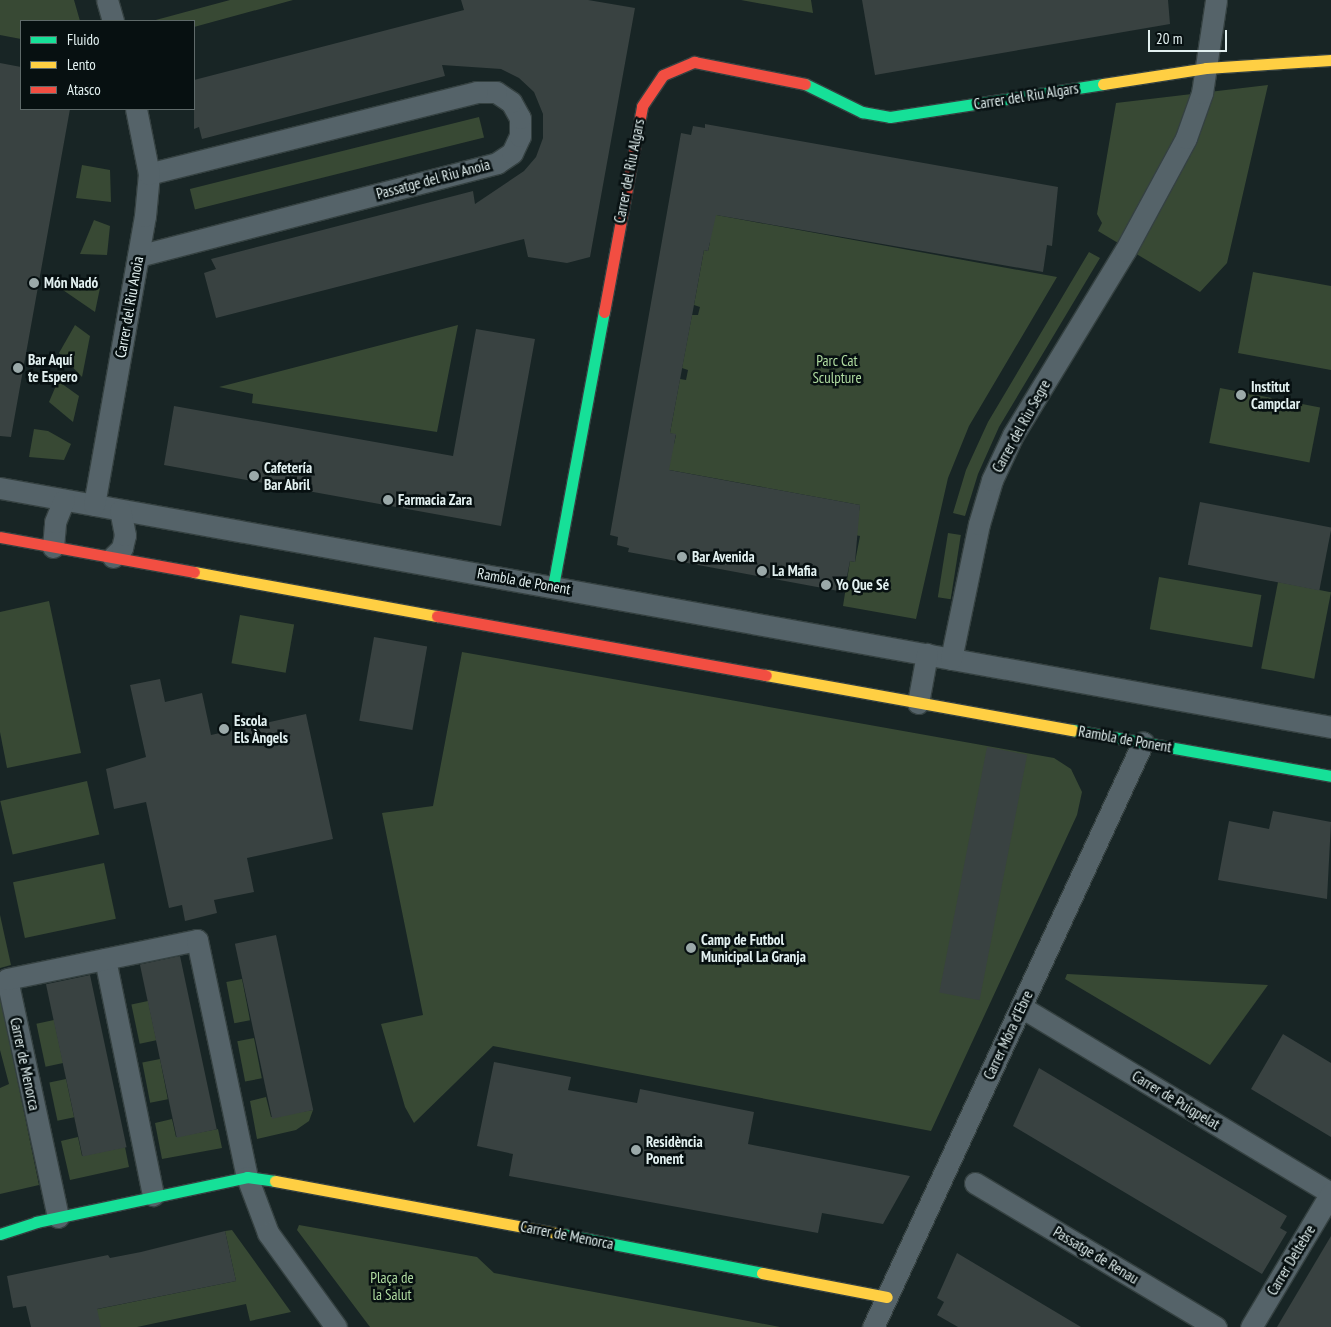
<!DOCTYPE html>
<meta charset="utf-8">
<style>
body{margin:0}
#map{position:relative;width:1331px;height:1327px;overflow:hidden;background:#182525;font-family:"PT Sans Narrow",sans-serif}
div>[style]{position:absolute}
.green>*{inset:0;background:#384934;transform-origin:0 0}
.building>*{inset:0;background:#394241;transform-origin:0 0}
.roads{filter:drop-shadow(1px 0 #354141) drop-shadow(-1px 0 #354141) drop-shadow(0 1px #354141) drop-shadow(0 -1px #354141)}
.street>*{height:21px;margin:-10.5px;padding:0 10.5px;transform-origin:10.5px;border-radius:10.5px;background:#556369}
.fast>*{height:11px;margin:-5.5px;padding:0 5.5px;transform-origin:5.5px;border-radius:5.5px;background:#16e098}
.slow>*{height:11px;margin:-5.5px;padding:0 5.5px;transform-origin:5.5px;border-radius:5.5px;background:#ffcf43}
.jam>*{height:11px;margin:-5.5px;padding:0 5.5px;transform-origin:5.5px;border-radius:5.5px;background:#f24e42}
.dots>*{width:14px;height:14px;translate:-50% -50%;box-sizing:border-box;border:2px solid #071011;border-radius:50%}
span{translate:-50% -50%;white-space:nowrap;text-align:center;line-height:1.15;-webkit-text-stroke:5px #071011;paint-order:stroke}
.street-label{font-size:15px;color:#e2f0f0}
.poi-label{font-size:15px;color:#e2f0f0;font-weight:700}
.left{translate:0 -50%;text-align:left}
.park-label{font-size:15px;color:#b0dca1}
.legend{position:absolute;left:20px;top:20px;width:175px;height:90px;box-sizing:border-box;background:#071011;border:1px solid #5f6a6a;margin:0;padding:6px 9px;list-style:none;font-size:15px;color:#e2f0f0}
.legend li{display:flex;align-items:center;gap:10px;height:25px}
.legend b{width:25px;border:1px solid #5f6a6a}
.scale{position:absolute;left:1148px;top:30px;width:79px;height:22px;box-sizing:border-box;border:2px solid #e2f0f0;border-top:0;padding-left:6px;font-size:15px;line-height:18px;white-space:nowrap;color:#e2f0f0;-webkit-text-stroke:4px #071011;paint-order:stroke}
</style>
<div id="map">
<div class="green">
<div style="clip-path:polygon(0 0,74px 0,80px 21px,21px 21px,21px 39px,0 35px)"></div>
<div style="clip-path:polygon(230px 0,293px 0,194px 27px,194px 21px,152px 21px)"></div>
<div style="clip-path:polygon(741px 0,811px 0,813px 13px)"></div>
<div style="clip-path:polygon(1268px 85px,1227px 263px,1200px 292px,1098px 231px,1102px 223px,1097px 214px,1116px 103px)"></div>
<div style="left:479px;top:117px;width:21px;height:298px;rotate:76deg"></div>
<div style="clip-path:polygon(82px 165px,110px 170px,111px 202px,76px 198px)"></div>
<div style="clip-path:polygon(711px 214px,1057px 277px,969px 426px,948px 478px,916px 619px,843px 606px,850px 561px,855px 562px,860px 536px,855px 535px,860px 505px,664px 469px,668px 444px,674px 444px,676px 435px,670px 433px,680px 379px,686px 380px,688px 370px,682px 368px,692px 315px,698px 315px,700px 307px,694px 305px,704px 250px,708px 251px,710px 242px,706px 241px)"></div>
<div style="clip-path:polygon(94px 220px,110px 226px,107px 255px,80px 254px)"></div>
<div style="clip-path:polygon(1089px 252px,1100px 258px,999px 427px,978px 474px,965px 516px,953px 513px,966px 470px,988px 422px)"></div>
<div style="clip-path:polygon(1253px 272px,1331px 286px,1331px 370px,1238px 353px)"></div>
<div style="clip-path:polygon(62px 282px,100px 288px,95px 312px,60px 288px)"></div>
<div style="clip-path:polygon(75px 325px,90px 336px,82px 377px,59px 353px)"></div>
<div style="clip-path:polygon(458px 325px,437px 432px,252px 403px,253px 394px,219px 387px)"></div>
<div style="clip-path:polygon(58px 381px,79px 396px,73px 422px,49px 402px)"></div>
<div style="left:1220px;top:388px;width:102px;height:56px;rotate:11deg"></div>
<div style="clip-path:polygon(34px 429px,48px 431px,71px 444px,64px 460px,29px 457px)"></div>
<div style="left:948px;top:533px;width:13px;height:65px;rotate:9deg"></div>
<div style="left:1159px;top:577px;width:104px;height:53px;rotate:10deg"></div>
<div style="left:1278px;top:582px;width:54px;height:88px;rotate:11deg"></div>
<div style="clip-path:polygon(49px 601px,81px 753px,7px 768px,0 732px,0 612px)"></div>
<div style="left:240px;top:615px;width:55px;height:49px;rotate:10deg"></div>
<div style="clip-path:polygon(462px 652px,1054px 758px,1071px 769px,1082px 792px,1077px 815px,931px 1131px,493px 1046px,414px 1123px,405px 1107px,381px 1024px,423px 1015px,382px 813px,433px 806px)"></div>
<div style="left:87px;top:781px;width:55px;height:89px;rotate:77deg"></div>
<div style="left:104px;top:863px;width:57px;height:93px;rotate:78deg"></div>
<div style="clip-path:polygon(0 915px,11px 965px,0 968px)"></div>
<div style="clip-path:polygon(1067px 974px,1268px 985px,1210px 1065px,1065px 979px)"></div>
<div style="left:242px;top:979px;width:42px;height:16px;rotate:79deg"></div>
<div style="clip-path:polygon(0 996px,39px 1185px,0 1194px,0 1088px,9px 1084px,0 1050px)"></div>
<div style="left:148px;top:1001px;width:40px;height:17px;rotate:78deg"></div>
<div style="left:54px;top:1020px;width:44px;height:18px;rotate:78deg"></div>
<div style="left:254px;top:1038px;width:41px;height:17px;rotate:79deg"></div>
<div style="left:160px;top:1059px;width:41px;height:18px;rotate:79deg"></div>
<div style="left:66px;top:1079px;width:39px;height:17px;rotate:78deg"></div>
<div style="clip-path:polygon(266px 1097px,271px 1117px,313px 1110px,309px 1121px,296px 1130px,257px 1139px,250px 1101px)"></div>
<div style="clip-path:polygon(172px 1119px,176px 1137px,218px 1129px,222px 1148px,162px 1159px,155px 1123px)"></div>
<div style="clip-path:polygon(78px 1137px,82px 1156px,125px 1147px,129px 1167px,70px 1180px,61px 1141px)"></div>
<div style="clip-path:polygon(299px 1225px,477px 1257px,494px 1273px,780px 1327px,370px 1327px,297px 1230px)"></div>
<div style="clip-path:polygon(232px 1230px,291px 1312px,250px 1321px,246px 1304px,137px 1327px,101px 1327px,88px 1311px,236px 1281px,225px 1231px)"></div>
</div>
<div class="building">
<div style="clip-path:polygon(461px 0,588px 0,635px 8px,590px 257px,567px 263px,528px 257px,524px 239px,216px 318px,204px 273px,216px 269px,211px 259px,473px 191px,475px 204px,524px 171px,536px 157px,543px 138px,543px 114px,534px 92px,519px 78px,501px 69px,442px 65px,445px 76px,202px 139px,199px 127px,194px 129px,194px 80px,464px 10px)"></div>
<div style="clip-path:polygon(862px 0,1168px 0,1170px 24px,875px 75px)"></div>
<div style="clip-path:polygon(0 63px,21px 67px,21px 109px,70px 109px,11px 437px,0 436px)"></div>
<div style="clip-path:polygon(705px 124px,1058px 187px,1052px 246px,1047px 245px,1043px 272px,716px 215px,708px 251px,704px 250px,694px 305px,670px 433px,676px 434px,669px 470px,860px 505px,855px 562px,850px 561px,844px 592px,628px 552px,629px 548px,617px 545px,618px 537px,610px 535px,681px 133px,691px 135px,693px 126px,705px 128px)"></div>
<div style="clip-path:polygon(476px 329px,535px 339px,501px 526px,164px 465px,174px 406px,453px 456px)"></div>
<div style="left:1200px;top:502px;width:134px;height:64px;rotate:11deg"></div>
<div style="left:374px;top:637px;width:54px;height:85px;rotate:10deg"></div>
<div style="clip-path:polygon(160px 679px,165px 702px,202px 693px,211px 735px,306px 714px,333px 839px,247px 858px,254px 892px,214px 900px,217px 913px,185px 921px,182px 905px,169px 908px,146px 802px,114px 809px,106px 769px,146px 757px,130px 685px)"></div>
<div style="left:987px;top:747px;width:41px;height:250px;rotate:11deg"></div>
<div style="clip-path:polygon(1273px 811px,1331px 822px,1327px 899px,1218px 880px,1229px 821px,1269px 829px)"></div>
<div style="left:276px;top:935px;width:179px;height:42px;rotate:78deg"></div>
<div style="left:180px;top:956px;width:177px;height:41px;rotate:78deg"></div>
<div style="left:90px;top:975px;width:176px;height:45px;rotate:78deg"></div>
<div style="clip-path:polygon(1283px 1034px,1331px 1063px,1331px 1137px,1251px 1089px)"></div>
<div style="clip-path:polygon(494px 1062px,571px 1077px,568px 1090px,637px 1103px,640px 1089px,754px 1112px,748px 1144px,910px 1176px,883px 1224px,822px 1213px,818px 1233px,509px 1176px,513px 1154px,477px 1146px)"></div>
<div style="clip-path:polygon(1039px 1068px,1287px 1216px,1280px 1228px,1287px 1232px,1262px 1274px,1013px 1126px)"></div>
<div style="clip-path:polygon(225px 1231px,236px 1281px,97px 1309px,101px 1327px,31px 1327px,26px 1306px,13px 1308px,7px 1276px,108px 1255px,110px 1258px,141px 1252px)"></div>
<div style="clip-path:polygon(1331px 1236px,1331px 1327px,1277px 1327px)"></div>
<div style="clip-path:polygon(957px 1253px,1081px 1327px,958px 1327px,937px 1315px,944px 1302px,937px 1298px)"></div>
</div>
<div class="roads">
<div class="street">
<div style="left:107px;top:0;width:22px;rotate:74deg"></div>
<div style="left:138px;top:256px;width:371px;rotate:-14.5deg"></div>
<div style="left:497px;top:163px;width:18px;rotate:-34deg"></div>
<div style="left:512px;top:153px;width:19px;rotate:-65deg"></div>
<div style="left:520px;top:136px;width:18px;rotate:-90deg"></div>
<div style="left:520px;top:118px;width:18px;rotate:-119deg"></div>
<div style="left:511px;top:102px;width:18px;rotate:-146deg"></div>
<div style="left:496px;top:92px;width:19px;rotate:180deg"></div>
<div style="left:477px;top:92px;width:338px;rotate:166deg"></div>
<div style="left:0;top:488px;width:1352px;rotate:10.18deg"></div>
<div style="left:94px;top:505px;width:293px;rotate:-80deg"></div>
<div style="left:145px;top:216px;width:42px;rotate:-84.6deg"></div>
<div style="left:149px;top:174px;width:66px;rotate:-101.3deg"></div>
<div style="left:53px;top:547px;width:25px;rotate:-85deg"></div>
<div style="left:55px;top:522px;width:24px;rotate:-68deg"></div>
<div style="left:113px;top:557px;width:13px;rotate:-45deg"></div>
<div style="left:122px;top:548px;width:13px;rotate:-77deg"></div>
<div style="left:125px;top:535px;width:25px;rotate:-101deg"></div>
<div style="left:951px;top:659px;width:138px;rotate:-78.3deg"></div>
<div style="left:979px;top:524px;width:46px;rotate:-73.5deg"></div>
<div style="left:992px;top:480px;width:50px;rotate:-65deg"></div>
<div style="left:1013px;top:435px;width:215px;rotate:-58.7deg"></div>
<div style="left:1125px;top:251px;width:128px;rotate:-61.6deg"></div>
<div style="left:1186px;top:138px;width:48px;rotate:-70.4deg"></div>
<div style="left:1202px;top:93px;width:94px;rotate:-81.4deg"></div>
<div style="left:918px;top:703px;width:50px;rotate:-79.6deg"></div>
<div style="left:105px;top:959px;width:241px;rotate:78.5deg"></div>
<div style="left:1021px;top:1007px;width:362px;rotate:31deg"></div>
<div style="left:1331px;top:1193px;width:156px;rotate:120.8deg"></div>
<div style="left:975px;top:1183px;width:281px;rotate:30.9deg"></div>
<div style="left:58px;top:1217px;width:243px;rotate:-102.1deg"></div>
<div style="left:7px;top:979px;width:194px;rotate:-11.6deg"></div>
<div style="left:197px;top:940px;width:242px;rotate:78.1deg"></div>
<div style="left:247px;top:1177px;width:60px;rotate:69.4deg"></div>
<div style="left:268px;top:1233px;width:116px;rotate:54.1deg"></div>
<div style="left:873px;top:1327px;width:644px;rotate:-65.22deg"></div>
</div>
<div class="fast">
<div style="left:805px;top:84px;width:64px;rotate:26.2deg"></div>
<div style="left:862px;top:112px;width:28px;rotate:10deg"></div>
<div style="left:890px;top:117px;width:216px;rotate:-8.8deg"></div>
<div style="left:553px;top:586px;width:279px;rotate:-79.5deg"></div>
<div style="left:1073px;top:730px;width:262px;rotate:10.1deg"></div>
<div style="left:0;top:1234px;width:38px;rotate:-18deg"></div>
<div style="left:36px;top:1222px;width:216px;rotate:-12deg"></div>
<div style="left:247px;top:1177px;width:28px;rotate:8deg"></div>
<div style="left:562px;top:1234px;width:204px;rotate:11deg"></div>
</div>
<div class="slow">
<div style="left:1103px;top:84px;width:104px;rotate:-8.8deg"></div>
<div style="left:1206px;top:68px;width:125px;rotate:-3.7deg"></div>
<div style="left:194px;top:572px;width:247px;rotate:10.3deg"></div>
<div style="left:766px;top:675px;width:312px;rotate:10.2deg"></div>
<div style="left:275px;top:1181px;width:292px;rotate:10.5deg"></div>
<div style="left:762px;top:1273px;width:127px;rotate:10.9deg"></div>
</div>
<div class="jam">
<div style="left:604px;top:312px;width:209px;rotate:-79.5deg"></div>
<div style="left:642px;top:106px;width:37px;rotate:-56deg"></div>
<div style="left:663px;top:75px;width:34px;rotate:-23deg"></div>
<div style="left:694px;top:62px;width:113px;rotate:11.2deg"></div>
<div style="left:0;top:537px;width:197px;rotate:10.2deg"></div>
<div style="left:437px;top:616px;width:334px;rotate:10.2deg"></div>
</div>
</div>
<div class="dots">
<div style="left:34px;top:283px;background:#9ba9a9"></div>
<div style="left:18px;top:368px;background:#9ba9a9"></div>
<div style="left:1241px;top:395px;background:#9ba9a9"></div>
<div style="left:254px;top:476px;background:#9ba9a9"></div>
<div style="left:388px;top:500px;background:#9ba9a9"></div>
<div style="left:682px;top:557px;background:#9ba9a9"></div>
<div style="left:762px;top:571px;background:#9ba9a9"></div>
<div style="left:826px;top:585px;background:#9ba9a9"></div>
<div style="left:224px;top:729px;background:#9ba9a9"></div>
<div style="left:691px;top:948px;background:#9ba9a9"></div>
<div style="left:636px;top:1150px;background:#9ba9a9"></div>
</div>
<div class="street-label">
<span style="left:1026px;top:96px;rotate:-9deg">Carrer del Riu Algars</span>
<span style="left:629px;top:171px;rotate:-79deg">Carrer del Riu Algars</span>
<span style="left:433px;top:179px;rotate:-15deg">Passatge del Riu Anoia</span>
<span style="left:129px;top:307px;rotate:-80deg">Carrer del Riu Anoia</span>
<span style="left:1021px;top:426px;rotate:-61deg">Carrer del Riu Segre</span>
<span style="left:524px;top:581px;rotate:10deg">Rambla de Ponent</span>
<span style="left:1125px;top:739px;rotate:10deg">Rambla de Ponent</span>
<span style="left:1008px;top:1035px;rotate:-65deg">Carrer Móra d'Ebre</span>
<span style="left:25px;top:1064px;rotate:78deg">Carrer de Menorca</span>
<span style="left:1176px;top:1100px;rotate:31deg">Carrer de Puigpelat</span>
<span style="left:567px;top:1235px;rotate:11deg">Carrer de Menorca</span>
<span style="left:1096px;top:1255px;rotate:31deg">Passatge de Renau</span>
<span style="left:1291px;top:1260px;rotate:-59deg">Carrer Deltebre</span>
</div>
<div class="poi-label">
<span class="left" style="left:44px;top:283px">Món Nadó</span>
<span class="left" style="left:28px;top:368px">Bar Aquí<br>te Espero</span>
<span class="left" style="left:1251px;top:395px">Institut<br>Campclar</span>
<span class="left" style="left:264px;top:476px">Cafetería<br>Bar Abril</span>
<span class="left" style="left:398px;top:500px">Farmacia Zara</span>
<span class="left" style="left:692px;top:557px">Bar Avenida</span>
<span class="left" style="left:772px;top:571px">La Mafia</span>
<span class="left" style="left:836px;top:585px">Yo Que Sé</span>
<span class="left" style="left:234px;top:729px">Escola<br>Els Àngels</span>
<span class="left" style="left:701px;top:948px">Camp de Futbol<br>Municipal La Granja</span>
<span class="left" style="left:646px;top:1150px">Residència<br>Ponent</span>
</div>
<div class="park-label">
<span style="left:837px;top:369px">Parc Cat<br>Sculpture</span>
<span style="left:392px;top:1286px">Plaça de<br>la Salut</span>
</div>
<ul class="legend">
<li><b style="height:6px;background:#16e098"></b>Fluido</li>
<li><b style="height:6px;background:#ffcf43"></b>Lento</li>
<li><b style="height:6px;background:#f24e42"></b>Atasco</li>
</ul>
<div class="scale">20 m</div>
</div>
